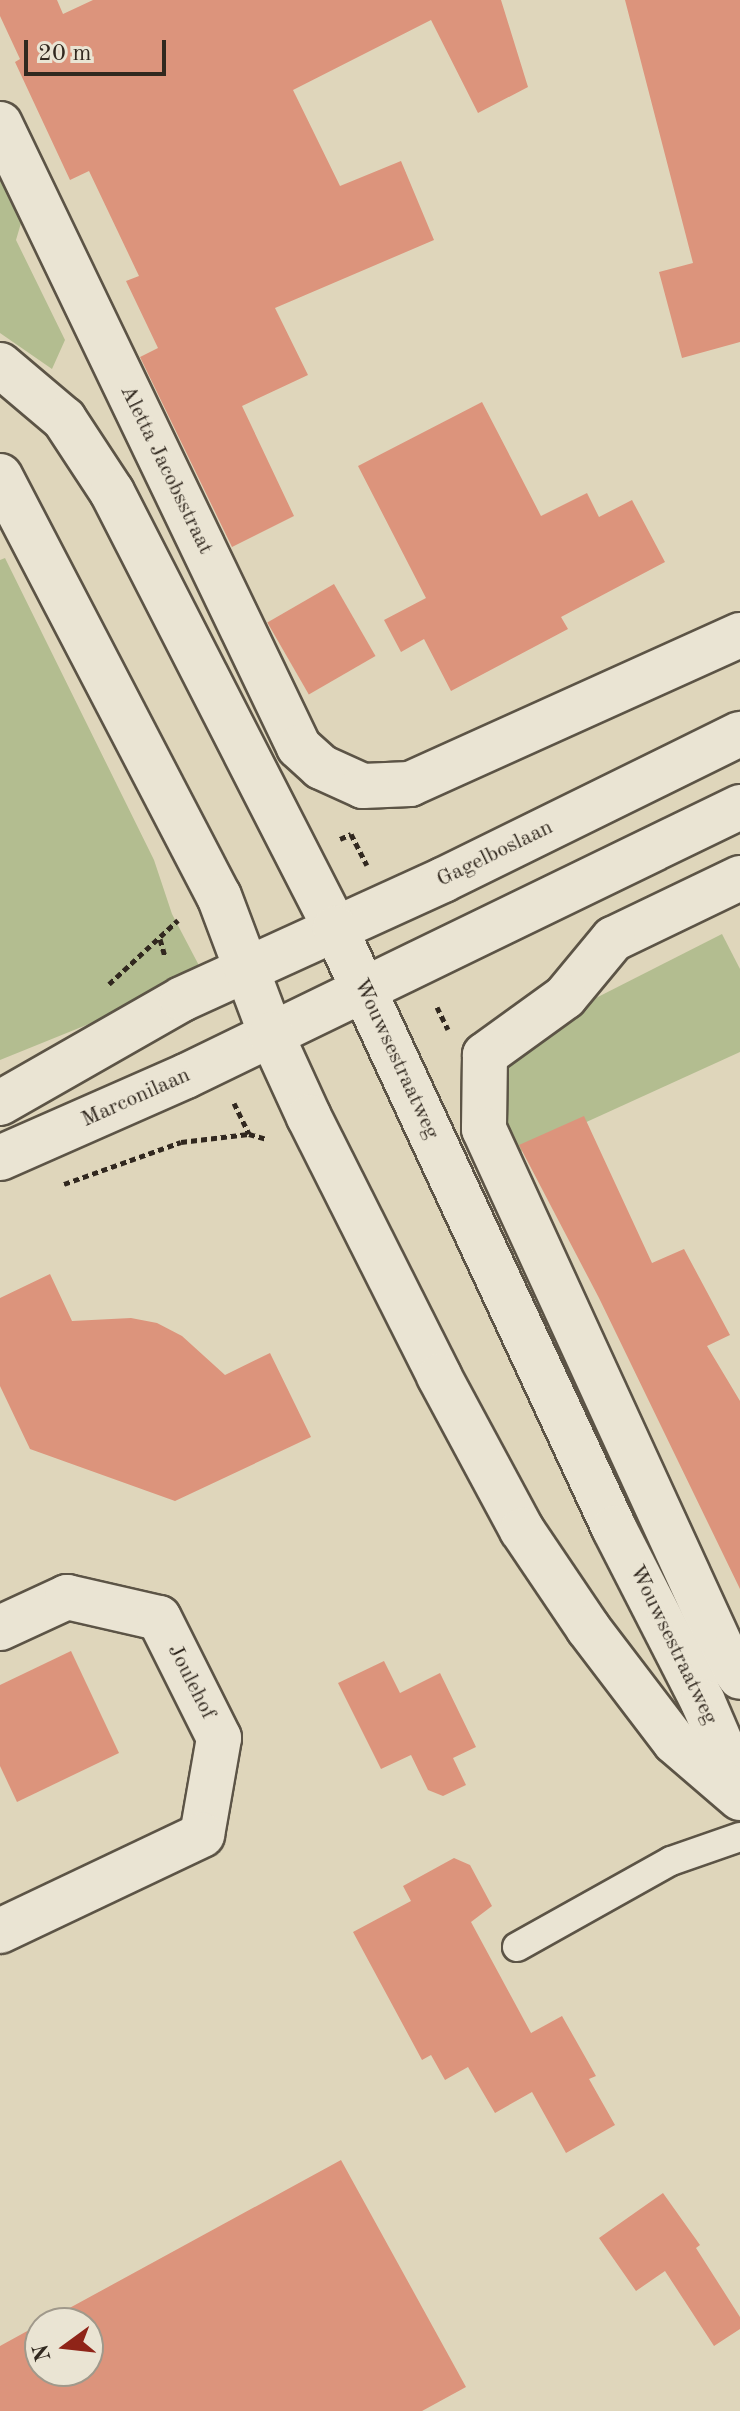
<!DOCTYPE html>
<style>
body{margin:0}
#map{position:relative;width:740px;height:2411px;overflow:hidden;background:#dfd6bb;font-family:"Old Standard TT",serif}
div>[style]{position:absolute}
.green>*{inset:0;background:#b3bd90}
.building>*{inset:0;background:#dc947c;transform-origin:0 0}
.path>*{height:5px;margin-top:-2.5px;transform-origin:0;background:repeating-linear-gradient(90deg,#31281f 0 6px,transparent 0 10px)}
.roads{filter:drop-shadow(2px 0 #5c5446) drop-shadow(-2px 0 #5c5446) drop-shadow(0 2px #5c5446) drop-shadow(0 -2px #5c5446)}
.service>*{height:28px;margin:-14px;padding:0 14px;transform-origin:14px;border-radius:14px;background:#eae4d3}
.minor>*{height:44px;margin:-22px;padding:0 22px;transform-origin:22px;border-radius:22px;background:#eae4d3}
.tertiary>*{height:44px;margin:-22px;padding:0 22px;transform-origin:22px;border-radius:22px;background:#eae4d3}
.secondary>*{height:44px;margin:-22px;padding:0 22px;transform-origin:22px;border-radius:22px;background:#eae4d3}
span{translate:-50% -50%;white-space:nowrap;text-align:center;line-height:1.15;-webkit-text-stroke:6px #eae4d3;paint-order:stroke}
.street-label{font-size:22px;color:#31281f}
.north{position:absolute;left:24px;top:2307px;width:80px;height:80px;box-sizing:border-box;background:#eae4d3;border:2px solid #a0998b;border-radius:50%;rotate:255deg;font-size:22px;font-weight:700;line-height:32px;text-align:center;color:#31281f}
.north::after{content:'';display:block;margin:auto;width:28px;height:36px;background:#8f2418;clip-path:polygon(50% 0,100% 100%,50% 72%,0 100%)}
.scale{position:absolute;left:24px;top:40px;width:142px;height:36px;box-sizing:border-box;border:4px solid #31281f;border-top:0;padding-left:10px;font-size:24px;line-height:28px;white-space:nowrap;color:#31281f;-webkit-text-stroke:6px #eae4d3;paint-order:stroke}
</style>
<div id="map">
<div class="green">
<div style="clip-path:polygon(0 163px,24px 213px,16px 240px,65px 340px,52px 369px,0 333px)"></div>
<div style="clip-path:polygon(5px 558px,154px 860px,172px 914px,205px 977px,0 1060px,0 560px)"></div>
<div style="clip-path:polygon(722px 934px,740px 969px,740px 1052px,505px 1159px,492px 1055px,519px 1037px)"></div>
</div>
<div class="building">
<div style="clip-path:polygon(0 0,57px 0,63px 14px,93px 0,501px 0,528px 87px,478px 113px,431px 20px,293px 90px,340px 186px,401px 161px,434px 240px,275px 308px,308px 375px,242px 406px,294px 516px,232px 547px,140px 357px,158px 348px,126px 281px,139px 276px,89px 171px,70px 180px,15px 62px,20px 59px,0 16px)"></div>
<div style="clip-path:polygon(625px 0,740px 0,740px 342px,682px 358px,659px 272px,693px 263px)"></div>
<div style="clip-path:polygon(482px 402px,541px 516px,587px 493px,599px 517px,632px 500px,665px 562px,561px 617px,568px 629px,451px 691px,424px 639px,401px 652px,384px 620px,426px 598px,358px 466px)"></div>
<div style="left:334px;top:584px;width:83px;height:77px;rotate:60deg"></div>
<div style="clip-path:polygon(584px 1116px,652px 1263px,684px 1249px,730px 1335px,707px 1346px,740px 1401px,740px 1589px,599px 1298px,519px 1145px)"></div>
<div style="clip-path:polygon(50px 1274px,72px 1321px,131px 1318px,157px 1323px,182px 1336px,225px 1375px,270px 1353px,311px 1437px,175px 1501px,30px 1449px,0 1386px,0 1298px)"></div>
<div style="clip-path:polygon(71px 1651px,119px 1753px,17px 1802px,0 1766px,0 1685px)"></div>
<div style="clip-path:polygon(384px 1661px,400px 1693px,440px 1673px,476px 1747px,453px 1758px,466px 1785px,443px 1796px,428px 1790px,411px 1755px,381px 1769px,338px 1683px)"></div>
<div style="clip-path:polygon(454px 1858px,470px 1865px,492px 1906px,471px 1922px,531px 2033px,562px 2016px,596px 2076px,589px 2079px,615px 2125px,566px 2153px,532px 2092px,495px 2113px,468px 2067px,445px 2080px,431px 2055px,422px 2060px,353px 1932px,411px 1901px,403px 1886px)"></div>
<div style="clip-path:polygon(341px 2160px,466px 2387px,422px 2411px,0 2411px,0 2346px,40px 2324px,40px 2371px,88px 2371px,88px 2323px,42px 2323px)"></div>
<div style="clip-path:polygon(663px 2193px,700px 2245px,696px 2248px,740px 2317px,740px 2329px,714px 2346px,665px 2271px,636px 2291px,599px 2238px)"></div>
</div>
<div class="path">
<div style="left:340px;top:839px;width:12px;rotate:-24deg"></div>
<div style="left:351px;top:834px;width:35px;rotate:63deg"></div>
<div style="left:160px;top:939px;width:19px;rotate:74deg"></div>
<div style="left:109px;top:984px;width:94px;rotate:-42.8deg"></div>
<div style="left:437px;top:1007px;width:25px;rotate:64deg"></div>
<div style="left:234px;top:1103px;width:34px;rotate:64deg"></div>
<div style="left:64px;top:1184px;width:124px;rotate:-19.7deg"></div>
<div style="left:181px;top:1142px;width:68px;rotate:-6.7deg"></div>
<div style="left:249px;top:1134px;width:18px;rotate:16deg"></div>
</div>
<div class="roads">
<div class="service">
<div style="left:517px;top:1947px;width:176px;rotate:-29.2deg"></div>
<div style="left:671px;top:1861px;width:73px;rotate:-19.2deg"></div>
</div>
<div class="minor">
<div style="left:0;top:124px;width:691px;rotate:64.36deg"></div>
<div style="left:299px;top:747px;width:30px;rotate:42deg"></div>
<div style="left:321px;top:767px;width:46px;rotate:24.3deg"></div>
<div style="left:363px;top:786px;width:47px;rotate:-2.4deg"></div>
<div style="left:410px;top:784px;width:362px;rotate:-24.3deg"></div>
<div style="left:740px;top:878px;width:141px;rotate:154.3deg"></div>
<div style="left:613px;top:939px;width:75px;rotate:129.6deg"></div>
<div style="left:565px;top:997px;width:99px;rotate:144.1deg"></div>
<div style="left:485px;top:1055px;width:74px;rotate:90.8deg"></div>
<div style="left:484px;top:1129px;width:581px;rotate:65.38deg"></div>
<div style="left:726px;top:1657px;width:24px;rotate:55deg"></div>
<div style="left:0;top:1628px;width:74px;rotate:-24.8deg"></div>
<div style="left:67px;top:1597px;width:94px;rotate:12.9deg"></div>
<div style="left:159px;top:1618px;width:134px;rotate:63.4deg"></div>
<div style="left:219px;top:1738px;width:98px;rotate:99.9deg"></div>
<div style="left:202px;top:1835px;width:224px;rotate:154.6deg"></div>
</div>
<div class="tertiary">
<div style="left:0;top:1103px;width:210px;rotate:-29.7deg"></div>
<div style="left:182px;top:999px;width:287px;rotate:-24.5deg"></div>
<div style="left:443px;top:880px;width:331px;rotate:-26.2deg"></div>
<div style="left:0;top:1158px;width:203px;rotate:-23.8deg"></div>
<div style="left:186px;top:1076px;width:616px;rotate:-25.9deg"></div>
</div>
<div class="secondary">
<div style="left:0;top:365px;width:84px;rotate:40.2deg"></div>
<div style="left:64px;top:419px;width:87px;rotate:56.7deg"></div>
<div style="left:112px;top:492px;width:490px;rotate:62.9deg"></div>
<div style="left:335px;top:928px;width:662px;rotate:65.06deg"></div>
<div style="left:614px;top:1528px;width:195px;rotate:62.9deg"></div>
<div style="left:703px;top:1702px;width:94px;rotate:66.7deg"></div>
<div style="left:0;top:476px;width:474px;rotate:62.5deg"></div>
<div style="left:219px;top:896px;width:147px;rotate:69.4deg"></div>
<div style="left:271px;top:1034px;width:91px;rotate:65.4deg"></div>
<div style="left:309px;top:1117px;width:290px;rotate:63.3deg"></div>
<div style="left:439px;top:1376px;width:175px;rotate:61.7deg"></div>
<div style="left:522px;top:1530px;width:118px;rotate:56deg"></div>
<div style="left:588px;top:1628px;width:143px;rotate:52.7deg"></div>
<div style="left:675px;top:1742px;width:86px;rotate:40.7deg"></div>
</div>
</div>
<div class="street-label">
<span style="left:166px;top:470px;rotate:64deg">Aletta Jacobsstraat</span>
<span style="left:495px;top:854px;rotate:-26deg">Gagelboslaan</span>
<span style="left:396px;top:1059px;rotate:65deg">Wouwsestraatweg</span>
<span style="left:136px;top:1098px;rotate:-24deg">Marconilaan</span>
<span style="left:673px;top:1645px;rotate:64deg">Wouwsestraatweg</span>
<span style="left:191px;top:1682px;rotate:63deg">Joulehof</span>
</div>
<div class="north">N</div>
<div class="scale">20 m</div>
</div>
